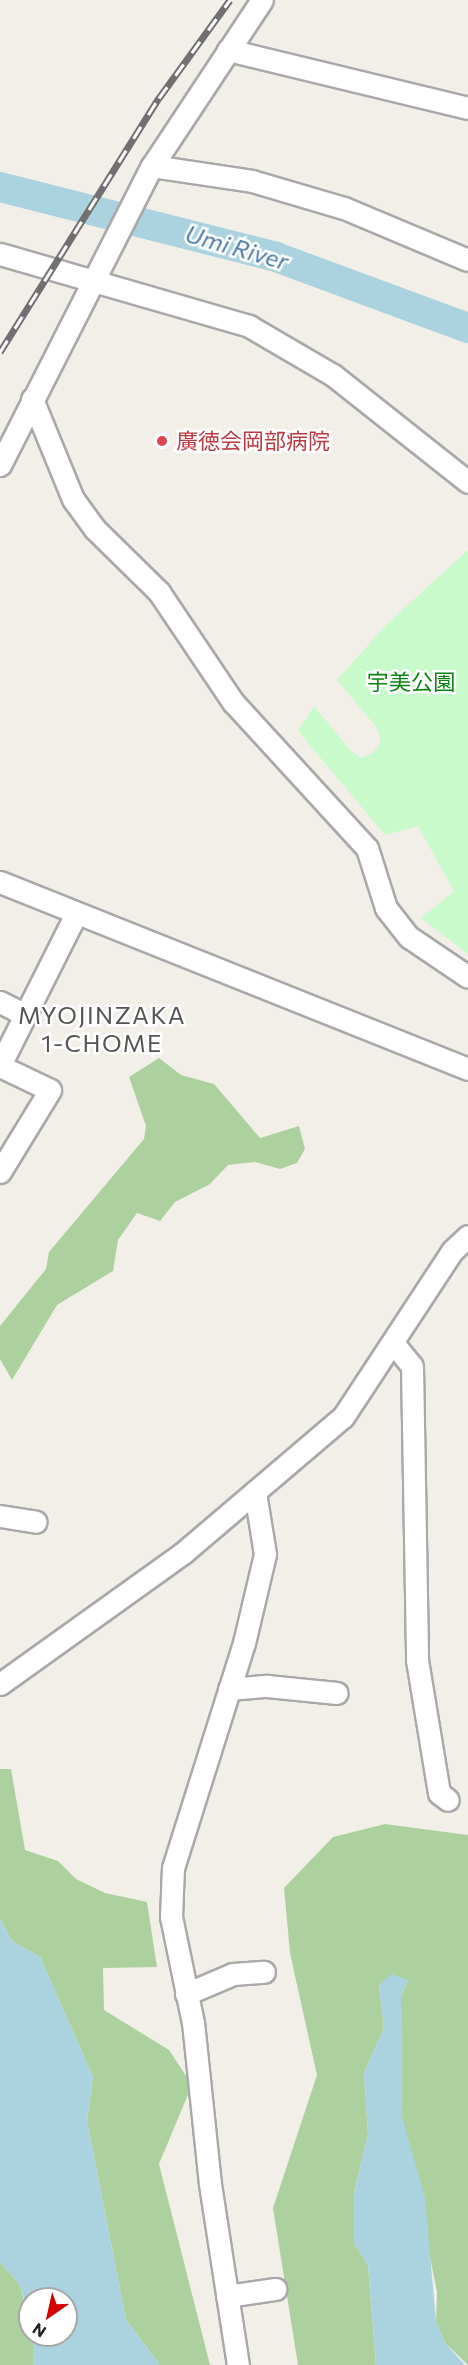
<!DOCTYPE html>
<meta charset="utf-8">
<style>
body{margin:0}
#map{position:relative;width:468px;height:2365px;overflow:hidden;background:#f2efe9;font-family:Commissioner,"Noto Sans JP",sans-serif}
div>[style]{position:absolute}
.forest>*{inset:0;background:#add19e}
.park>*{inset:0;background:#c8facc}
.water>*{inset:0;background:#aad3df}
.river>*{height:30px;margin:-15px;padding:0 15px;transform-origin:15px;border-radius:15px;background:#aad3df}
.roads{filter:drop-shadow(2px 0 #a9a9a9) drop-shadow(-2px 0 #a9a9a9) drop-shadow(0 2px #a9a9a9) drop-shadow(0 -2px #a9a9a9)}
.minor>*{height:21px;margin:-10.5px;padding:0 10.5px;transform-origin:10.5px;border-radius:10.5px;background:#fff}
.rail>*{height:7px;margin-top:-3.5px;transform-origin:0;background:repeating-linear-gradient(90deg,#fff 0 14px,#707070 0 28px);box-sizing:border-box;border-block:2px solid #707070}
.dots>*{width:16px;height:16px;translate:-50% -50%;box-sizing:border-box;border:3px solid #fff;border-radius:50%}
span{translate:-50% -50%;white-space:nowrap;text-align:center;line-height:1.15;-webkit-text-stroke:5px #fff;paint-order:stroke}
.health-label{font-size:22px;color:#be3a42}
.left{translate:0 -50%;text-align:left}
.park-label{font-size:22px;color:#0c8416}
.water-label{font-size:24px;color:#4a7aab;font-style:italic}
.neighbourhood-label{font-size:24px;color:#555;letter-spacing:1.5px}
.north{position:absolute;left:18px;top:2287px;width:60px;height:60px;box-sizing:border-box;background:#fff;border:2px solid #a7a7a7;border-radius:50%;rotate:214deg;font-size:16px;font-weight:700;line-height:24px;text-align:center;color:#222}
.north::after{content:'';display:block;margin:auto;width:21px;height:27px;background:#d40000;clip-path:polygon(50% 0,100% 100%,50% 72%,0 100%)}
</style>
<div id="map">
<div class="forest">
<div style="clip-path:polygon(159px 1058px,181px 1075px,214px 1084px,260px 1138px,299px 1126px,305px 1149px,297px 1163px,280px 1169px,255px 1162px,228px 1165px,210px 1184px,175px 1202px,160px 1221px,137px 1213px,118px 1240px,113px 1271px,57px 1305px,12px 1380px,0 1359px,0 1326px,46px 1269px,49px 1252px,144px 1139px,146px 1126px,129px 1077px)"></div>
<div style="clip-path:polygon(0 1769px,11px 1769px,25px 1850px,58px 1861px,76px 1879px,105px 1893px,147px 1902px,157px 1967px,103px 1968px,104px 2010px,169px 2050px,192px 2085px,159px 2164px,210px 2365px,160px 2365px,126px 2320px,87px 2121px,93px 2077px,40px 1957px,12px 1941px,0 1919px)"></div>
<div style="clip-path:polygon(385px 1824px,468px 1835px,468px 2365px,445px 2343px,436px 2321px,437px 2292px,402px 2117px,401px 1997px,408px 1980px,379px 1985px,384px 2028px,364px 2073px,368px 2135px,354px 2193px,354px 2243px,368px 2265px,376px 2365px,298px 2365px,273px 2208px,317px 2075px,290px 1953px,284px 1888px,333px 1837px)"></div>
<div style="clip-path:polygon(0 2262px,20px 2285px,33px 2335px,33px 2365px,0 2365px)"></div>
</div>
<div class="park">
<div style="clip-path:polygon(468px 550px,468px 954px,421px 918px,454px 891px,418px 826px,385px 835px,298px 731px,314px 706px,351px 751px,361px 758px,372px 754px,381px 742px,377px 728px,337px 680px,387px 624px)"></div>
</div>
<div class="water">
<div style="clip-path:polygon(0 1919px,12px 1941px,40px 1957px,93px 2077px,87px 2121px,126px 2320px,160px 2365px,33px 2365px,33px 2335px,66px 2335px,66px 2299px,30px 2299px,30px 2320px,20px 2285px,0 2262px)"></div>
<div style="clip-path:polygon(392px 1974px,408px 1980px,401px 1997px,402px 2117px,425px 2198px,436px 2321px,445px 2343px,465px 2365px,376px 2365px,368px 2265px,354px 2243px,354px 2193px,368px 2135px,364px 2073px,384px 2028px,379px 1985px)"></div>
</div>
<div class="river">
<div style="left:0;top:187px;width:285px;rotate:14.2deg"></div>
<div style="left:276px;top:257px;width:205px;rotate:20.3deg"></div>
</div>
<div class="roads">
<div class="minor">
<div style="left:228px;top:50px;width:247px;rotate:13.6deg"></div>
<div style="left:152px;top:166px;width:101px;rotate:8.5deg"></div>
<div style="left:252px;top:181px;width:96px;rotate:16.4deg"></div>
<div style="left:344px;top:208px;width:134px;rotate:22.8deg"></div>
<div style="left:0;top:254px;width:259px;rotate:16.1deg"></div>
<div style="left:249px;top:326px;width:97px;rotate:30.3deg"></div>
<div style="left:333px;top:375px;width:172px;rotate:38.4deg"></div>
<div style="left:32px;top:399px;width:108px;rotate:67.7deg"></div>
<div style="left:73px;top:499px;width:37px;rotate:54deg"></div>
<div style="left:95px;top:529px;width:90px;rotate:44.5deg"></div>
<div style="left:159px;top:592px;width:133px;rotate:56.1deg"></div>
<div style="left:233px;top:702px;width:198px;rotate:47.5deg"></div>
<div style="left:367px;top:848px;width:63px;rotate:72.4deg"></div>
<div style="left:386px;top:908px;width:37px;rotate:52deg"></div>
<div style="left:409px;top:937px;width:71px;rotate:34.1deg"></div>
<div style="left:0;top:465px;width:335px;rotate:-63.1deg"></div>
<div style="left:152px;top:166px;width:199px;rotate:-56.5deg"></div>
<div style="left:0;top:882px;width:504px;rotate:21.78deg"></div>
<div style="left:0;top:1002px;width:29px;rotate:27deg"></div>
<div style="left:0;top:1065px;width:169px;rotate:-63.3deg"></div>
<div style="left:0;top:1066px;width:55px;rotate:25.6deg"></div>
<div style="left:50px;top:1090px;width:96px;rotate:121.4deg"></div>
<div style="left:394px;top:1344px;width:28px;rotate:51deg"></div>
<div style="left:412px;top:1366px;width:294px;rotate:89deg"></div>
<div style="left:417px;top:1660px;width:135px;rotate:80.6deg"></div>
<div style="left:439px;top:1793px;width:11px;rotate:38deg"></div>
<div style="left:0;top:1516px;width:36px;rotate:9deg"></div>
<div style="left:0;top:1684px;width:225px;rotate:-35.6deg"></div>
<div style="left:183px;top:1553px;width:210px;rotate:-40.4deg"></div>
<div style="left:343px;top:1417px;width:199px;rotate:-56.7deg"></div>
<div style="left:452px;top:1251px;width:22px;rotate:-43deg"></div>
<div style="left:229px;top:1689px;width:38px;rotate:-5deg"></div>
<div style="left:267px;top:1686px;width:70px;rotate:5.7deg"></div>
<div style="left:186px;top:1994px;width:51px;rotate:-23.1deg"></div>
<div style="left:233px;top:1974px;width:31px;rotate:-4deg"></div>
<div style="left:227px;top:2296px;width:49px;rotate:-8.3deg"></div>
<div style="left:238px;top:2365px;width:183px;rotate:-98.8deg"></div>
<div style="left:210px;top:2184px;width:162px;rotate:-96deg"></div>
<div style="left:193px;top:2023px;width:108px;rotate:-101.7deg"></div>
<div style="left:171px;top:1917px;width:49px;rotate:-87.7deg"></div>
<div style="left:173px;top:1868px;width:236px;rotate:-72.5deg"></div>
<div style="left:244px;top:1643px;width:91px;rotate:-76.7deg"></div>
<div style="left:265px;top:1554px;width:63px;rotate:-99.2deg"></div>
</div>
</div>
<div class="rail">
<div style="left:0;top:352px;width:300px;rotate:-58deg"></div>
<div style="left:159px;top:98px;width:121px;rotate:-54.1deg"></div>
</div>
<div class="dots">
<div style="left:162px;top:441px;background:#e0444e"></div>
</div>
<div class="health-label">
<span class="left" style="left:176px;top:441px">廣徳会岡部病院</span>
</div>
<div class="park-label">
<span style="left:411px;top:682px">宇美公園</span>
</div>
<div class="water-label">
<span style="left:237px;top:247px;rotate:16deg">Umi River</span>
</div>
<div class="neighbourhood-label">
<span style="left:102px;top:1029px">MYOJINZAKA<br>1-CHOME</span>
</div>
<div class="north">N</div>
</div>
